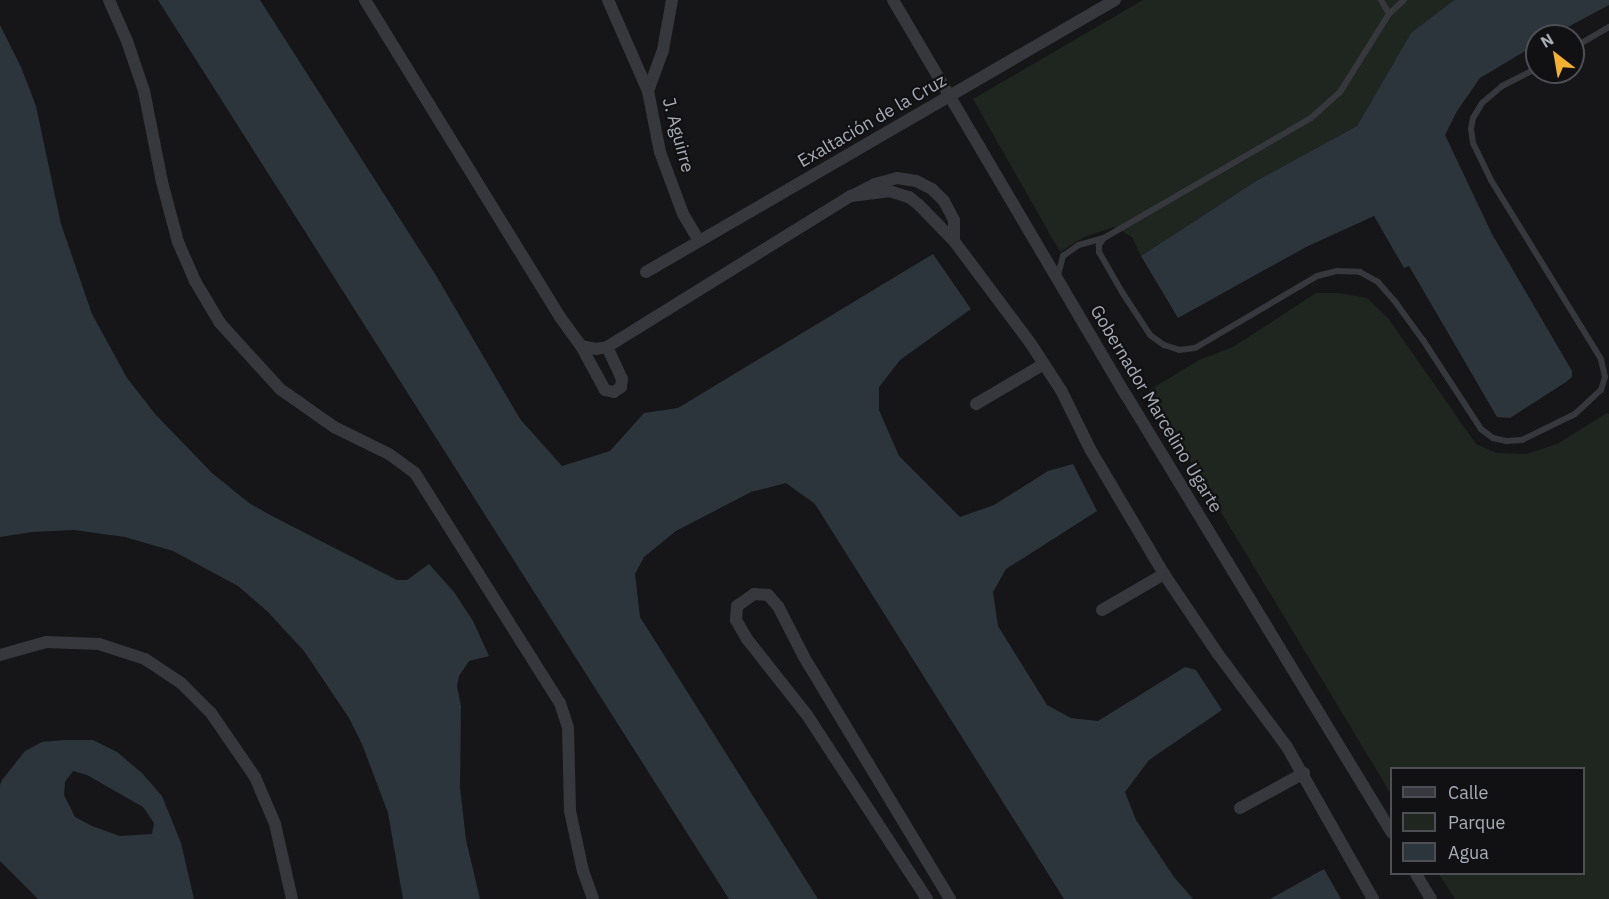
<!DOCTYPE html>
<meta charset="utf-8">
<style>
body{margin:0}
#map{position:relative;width:1609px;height:899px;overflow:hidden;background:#161618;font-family:"IBM Plex Sans",sans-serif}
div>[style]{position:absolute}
.green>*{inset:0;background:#1e261f}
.water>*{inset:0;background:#2c353c}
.service>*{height:6px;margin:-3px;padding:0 3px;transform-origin:3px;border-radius:3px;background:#37383d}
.minor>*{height:12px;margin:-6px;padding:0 6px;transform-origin:6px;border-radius:6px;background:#37383d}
span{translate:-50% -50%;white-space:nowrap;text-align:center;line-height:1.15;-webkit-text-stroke:4.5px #111113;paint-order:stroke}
.street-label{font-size:18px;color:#a8adb8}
.legend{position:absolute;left:1390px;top:767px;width:195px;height:108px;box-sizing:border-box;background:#111113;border:2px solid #4d4f55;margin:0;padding:8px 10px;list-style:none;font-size:18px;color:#a8adb8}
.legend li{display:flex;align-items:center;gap:12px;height:30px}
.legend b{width:30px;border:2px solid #4d4f55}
.north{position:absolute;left:1525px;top:24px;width:60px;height:60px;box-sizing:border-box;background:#111113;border:2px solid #4d4f55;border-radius:50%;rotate:329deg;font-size:16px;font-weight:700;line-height:24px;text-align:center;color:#a8adb8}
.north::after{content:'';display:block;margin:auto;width:21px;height:27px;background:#f2b134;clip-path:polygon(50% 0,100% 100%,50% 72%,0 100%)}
</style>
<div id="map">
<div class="green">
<div style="clip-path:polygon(1143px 0,1454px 0,1411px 33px,1357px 126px,1256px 181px,1141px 256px,1132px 237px,1115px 227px,1084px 237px,1060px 252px,973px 99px)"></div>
<div style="clip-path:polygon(1316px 293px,1339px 293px,1367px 298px,1388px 318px,1476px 444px,1497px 453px,1526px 454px,1557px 444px,1607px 413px,1609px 414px,1609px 899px,1455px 899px,1439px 874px,1584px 874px,1584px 768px,1392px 768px,1391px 794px,1148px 391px,1199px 360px,1233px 347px)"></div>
</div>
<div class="water">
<div style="clip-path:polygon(158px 0,260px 0,437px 277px,520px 419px,562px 466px,610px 451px,644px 413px,678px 408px,933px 254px,971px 309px,900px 360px,879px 387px,879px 410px,899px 456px,960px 517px,994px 505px,1048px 471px,1073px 464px,1097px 511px,1006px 569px,993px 592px,998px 626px,1047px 705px,1071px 718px,1098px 721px,1185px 667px,1196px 670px,1222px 710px,1149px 760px,1125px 792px,1136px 820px,1174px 877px,1193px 899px,1064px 899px,815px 504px,786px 483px,751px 492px,676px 531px,644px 557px,635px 574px,640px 617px,818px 899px,729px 899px)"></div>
<div style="clip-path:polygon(1454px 0,1609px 0,1609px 5px,1551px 36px,1537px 36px,1537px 44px,1480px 78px,1457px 111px,1445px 135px,1492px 234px,1572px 371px,1572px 377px,1566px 382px,1510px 418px,1497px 417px,1409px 266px,1404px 268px,1374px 216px,1306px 247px,1178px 318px,1141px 256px,1256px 181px,1357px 126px,1411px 33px)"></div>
<div style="clip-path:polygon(0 25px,21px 67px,36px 106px,61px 224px,92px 314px,127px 378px,156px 415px,212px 473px,249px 503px,272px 516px,397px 580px,407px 580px,429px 564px,454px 592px,473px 621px,489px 656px,469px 661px,459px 676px,457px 686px,461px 706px,460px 787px,466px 840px,480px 899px,403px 899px,388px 813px,362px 744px,349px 718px,304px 651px,268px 612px,238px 586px,173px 551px,125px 537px,74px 530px,32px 532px,0 537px)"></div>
<div style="clip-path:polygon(evenodd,64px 740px,93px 740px,117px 752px,142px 773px,162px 796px,181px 843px,194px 899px,38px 899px,0 861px,0 785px,2px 780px,25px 751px,42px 742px,64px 740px,73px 771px,87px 775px,143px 807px,154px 823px,152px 834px,120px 836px,92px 826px,75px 817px,64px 795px,65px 782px,73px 771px)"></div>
<div style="clip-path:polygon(1324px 869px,1341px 899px,1270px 899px)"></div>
</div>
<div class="service">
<div style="left:1381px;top:0;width:16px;rotate:60deg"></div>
<div style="left:1404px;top:0;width:21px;rotate:137deg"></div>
<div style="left:1389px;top:14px;width:92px;rotate:122.1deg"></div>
<div style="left:1340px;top:92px;width:39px;rotate:138deg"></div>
<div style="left:1311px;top:118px;width:239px;rotate:149.9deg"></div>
<div style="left:1104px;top:238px;width:9px;rotate:126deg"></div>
<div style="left:1099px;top:245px;width:7px;rotate:90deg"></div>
<div style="left:1099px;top:252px;width:46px;rotate:60.1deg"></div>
<div style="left:1122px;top:292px;width:51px;rotate:56.9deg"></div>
<div style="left:1150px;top:335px;width:17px;rotate:36deg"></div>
<div style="left:1164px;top:345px;width:16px;rotate:18deg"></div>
<div style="left:1179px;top:350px;width:16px;rotate:-7deg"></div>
<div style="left:1195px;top:348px;width:142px;rotate:-30.5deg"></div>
<div style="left:1317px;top:276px;width:21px;rotate:-14deg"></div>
<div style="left:1337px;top:271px;width:23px;rotate:2deg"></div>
<div style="left:1360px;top:272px;width:21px;rotate:29deg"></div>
<div style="left:1378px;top:282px;width:28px;rotate:49deg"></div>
<div style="left:1396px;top:303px;width:46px;rotate:53.9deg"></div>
<div style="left:1423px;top:340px;width:106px;rotate:56.9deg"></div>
<div style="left:1481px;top:429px;width:15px;rotate:37deg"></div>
<div style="left:1493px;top:438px;width:13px;rotate:13deg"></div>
<div style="left:1506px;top:441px;width:16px;rotate:-4deg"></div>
<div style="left:1522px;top:440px;width:59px;rotate:-26.1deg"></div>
<div style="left:1575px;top:414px;width:35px;rotate:-43deg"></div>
<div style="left:1601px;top:390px;width:14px;rotate:-73deg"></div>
<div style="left:1605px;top:377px;width:18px;rotate:-103deg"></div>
<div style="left:1601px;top:359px;width:210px;rotate:-121.6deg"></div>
<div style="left:1491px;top:180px;width:41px;rotate:-115.9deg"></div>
<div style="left:1473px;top:143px;width:14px;rotate:-98deg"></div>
<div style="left:1471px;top:129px;width:11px;rotate:-80deg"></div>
<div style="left:1473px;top:118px;width:17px;rotate:-59deg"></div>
<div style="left:1482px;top:103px;width:26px;rotate:-40deg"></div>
<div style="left:1502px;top:86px;width:39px;rotate:-27deg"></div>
<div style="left:1573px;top:48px;width:42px;rotate:-30.3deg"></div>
<div style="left:1058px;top:275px;width:20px;rotate:-75deg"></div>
<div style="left:1063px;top:256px;width:19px;rotate:-35deg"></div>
<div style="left:1079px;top:245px;width:25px;rotate:-16deg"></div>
</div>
<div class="minor">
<div style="left:109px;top:0;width:45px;rotate:66.3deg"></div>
<div style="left:127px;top:41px;width:53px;rotate:71.2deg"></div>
<div style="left:144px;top:91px;width:93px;rotate:78.8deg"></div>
<div style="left:162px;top:182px;width:62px;rotate:75.1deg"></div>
<div style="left:178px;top:242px;width:43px;rotate:66.4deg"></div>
<div style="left:195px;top:281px;width:49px;rotate:59.2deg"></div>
<div style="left:220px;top:323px;width:89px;rotate:47.7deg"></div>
<div style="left:280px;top:389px;width:66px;rotate:35.1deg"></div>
<div style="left:334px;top:427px;width:61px;rotate:26.1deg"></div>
<div style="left:389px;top:454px;width:32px;rotate:36deg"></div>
<div style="left:415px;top:473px;width:272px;rotate:57.8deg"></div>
<div style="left:560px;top:703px;width:26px;rotate:72deg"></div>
<div style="left:568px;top:728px;width:83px;rotate:88.6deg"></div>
<div style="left:570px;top:811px;width:61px;rotate:77.8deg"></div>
<div style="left:583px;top:871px;width:30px;rotate:70deg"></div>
<div style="left:365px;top:0;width:372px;rotate:58.4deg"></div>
<div style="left:560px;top:317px;width:36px;rotate:54deg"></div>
<div style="left:581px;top:346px;width:50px;rotate:61.4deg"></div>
<div style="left:605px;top:390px;width:9px;rotate:13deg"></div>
<div style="left:614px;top:392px;width:9px;rotate:-36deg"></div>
<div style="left:621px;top:387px;width:8px;rotate:-83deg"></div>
<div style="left:622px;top:379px;width:35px;rotate:-115deg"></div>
<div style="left:608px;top:0;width:99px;rotate:66.3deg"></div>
<div style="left:672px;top:0;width:51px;rotate:100.2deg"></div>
<div style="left:663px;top:50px;width:44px;rotate:110.1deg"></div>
<div style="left:648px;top:91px;width:62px;rotate:78.9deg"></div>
<div style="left:660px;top:152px;width:66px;rotate:69.6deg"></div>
<div style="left:683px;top:214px;width:31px;rotate:59deg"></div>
<div style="left:893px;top:0;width:459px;rotate:59.5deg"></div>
<div style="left:1126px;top:395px;width:512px;rotate:58.73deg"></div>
<div style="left:954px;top:241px;width:21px;rotate:-90deg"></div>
<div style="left:954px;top:220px;width:21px;rotate:-118deg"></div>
<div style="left:944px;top:201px;width:17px;rotate:-135deg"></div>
<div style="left:932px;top:189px;width:18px;rotate:-153deg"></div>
<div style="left:916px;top:181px;width:19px;rotate:-171deg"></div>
<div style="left:897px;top:178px;width:23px;rotate:165deg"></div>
<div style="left:875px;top:184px;width:27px;rotate:153deg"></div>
<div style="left:851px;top:196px;width:38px;rotate:-7deg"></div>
<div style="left:889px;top:191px;width:21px;rotate:17deg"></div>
<div style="left:909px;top:197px;width:13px;rotate:39deg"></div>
<div style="left:919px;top:205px;width:50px;rotate:45.8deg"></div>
<div style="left:954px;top:241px;width:129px;rotate:53.2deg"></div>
<div style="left:1031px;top:344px;width:57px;rotate:57.1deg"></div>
<div style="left:1062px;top:392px;width:64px;rotate:63.8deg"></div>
<div style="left:1090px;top:449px;width:145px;rotate:59.4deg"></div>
<div style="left:1164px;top:574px;width:97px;rotate:56deg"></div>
<div style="left:1218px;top:654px;width:116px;rotate:53.4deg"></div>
<div style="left:1287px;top:747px;width:175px;rotate:60.5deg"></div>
<div style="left:646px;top:272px;width:542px;rotate:-30.11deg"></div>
<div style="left:581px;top:346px;width:15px;rotate:11deg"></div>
<div style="left:596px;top:349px;width:11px;rotate:-10deg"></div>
<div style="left:607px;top:347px;width:287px;rotate:-31.8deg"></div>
<div style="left:976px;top:404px;width:79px;rotate:-30.5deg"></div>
<div style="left:1102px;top:610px;width:72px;rotate:-30.1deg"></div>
<div style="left:0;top:655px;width:48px;rotate:-15.8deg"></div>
<div style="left:46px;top:642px;width:53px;rotate:2.2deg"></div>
<div style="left:99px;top:644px;width:48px;rotate:18.1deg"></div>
<div style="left:145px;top:659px;width:43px;rotate:33.7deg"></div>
<div style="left:181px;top:683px;width:42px;rotate:45deg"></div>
<div style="left:211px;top:713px;width:78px;rotate:55.5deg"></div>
<div style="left:255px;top:777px;width:51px;rotate:66.9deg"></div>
<div style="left:275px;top:824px;width:77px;rotate:77.2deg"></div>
<div style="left:1240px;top:808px;width:73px;rotate:-28.7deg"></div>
<div style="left:1416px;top:874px;width:29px;rotate:59deg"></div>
<div style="left:927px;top:899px;width:220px;rotate:-123.1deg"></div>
<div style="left:807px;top:715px;width:97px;rotate:-128.3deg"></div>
<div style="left:747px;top:639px;width:22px;rotate:-120deg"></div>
<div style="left:736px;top:620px;width:14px;rotate:-86deg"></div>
<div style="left:737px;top:606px;width:21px;rotate:-35deg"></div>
<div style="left:754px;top:594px;width:14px;rotate:4deg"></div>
<div style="left:768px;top:595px;width:15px;rotate:48deg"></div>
<div style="left:778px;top:606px;width:57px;rotate:63deg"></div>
<div style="left:804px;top:657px;width:283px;rotate:58.9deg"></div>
</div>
<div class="street-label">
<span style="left:872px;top:121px;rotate:-30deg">Exaltación de la Cruz</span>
<span style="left:678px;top:135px;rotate:75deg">J. Aguirre</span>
<span style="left:1156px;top:409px;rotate:59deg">Gobernador Marcelino Ugarte</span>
</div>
<ul class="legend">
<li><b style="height:8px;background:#37383d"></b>Calle</li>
<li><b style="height:16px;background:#1e261f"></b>Parque</li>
<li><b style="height:16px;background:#2c353c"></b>Agua</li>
</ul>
<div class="north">N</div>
</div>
